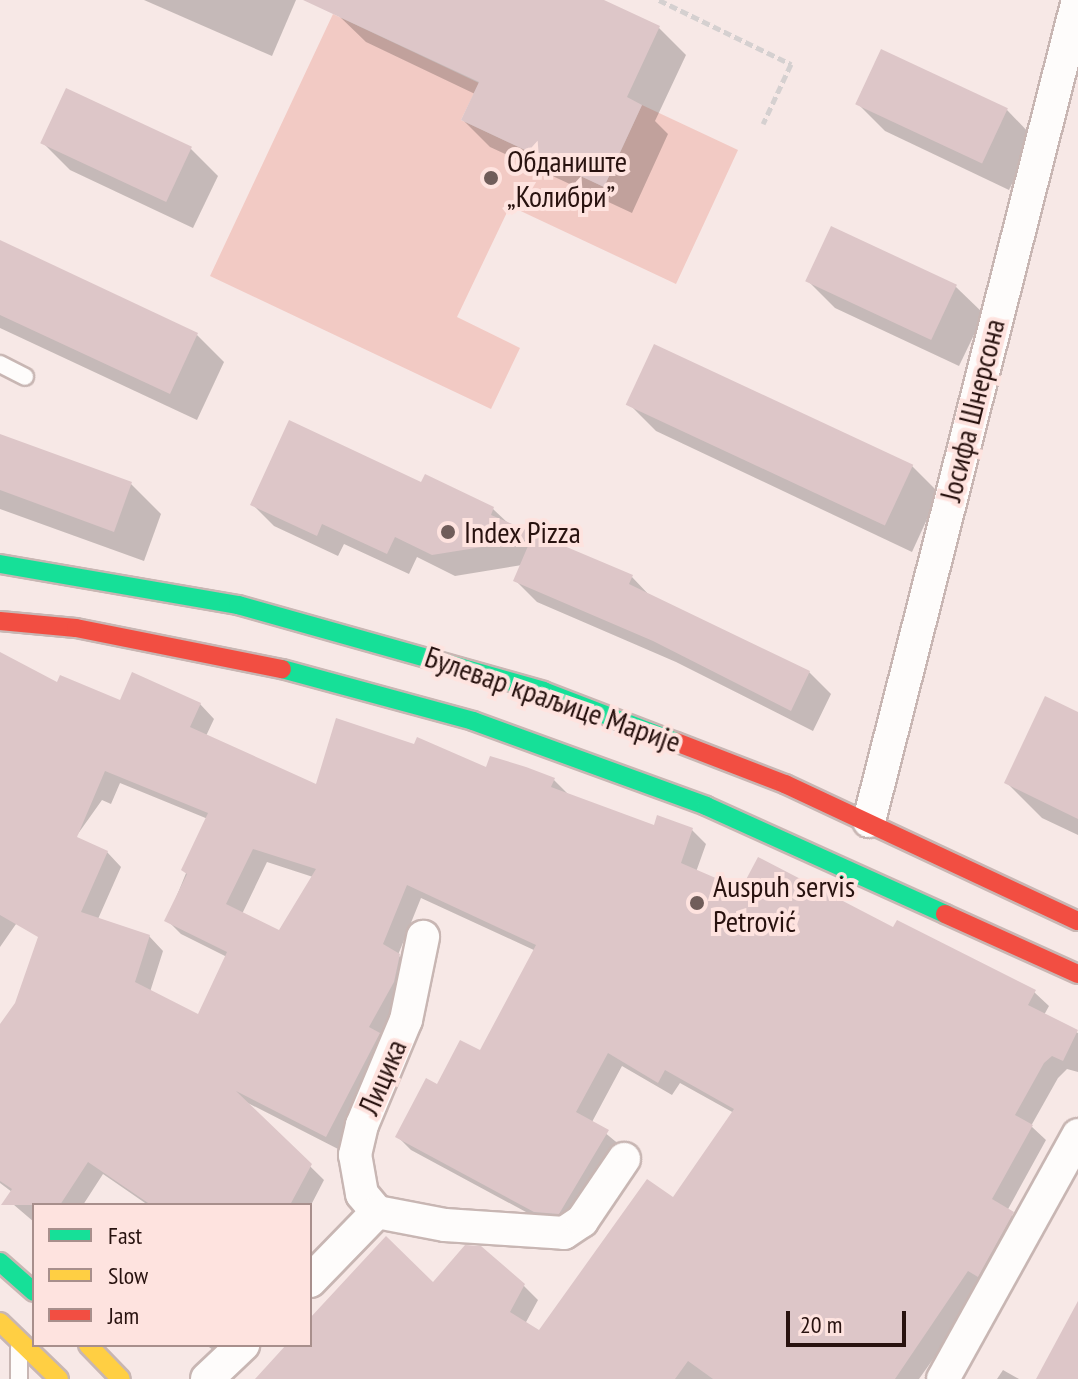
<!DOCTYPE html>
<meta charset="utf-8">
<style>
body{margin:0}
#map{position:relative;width:1078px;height:1379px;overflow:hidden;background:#f7e8e6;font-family:"PT Sans Narrow",sans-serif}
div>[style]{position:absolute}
.green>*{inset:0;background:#f2cac4}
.shadow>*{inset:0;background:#0003}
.building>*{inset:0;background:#ddc6c8;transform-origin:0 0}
.path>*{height:5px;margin-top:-2.5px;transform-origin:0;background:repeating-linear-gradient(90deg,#d5d0d0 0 8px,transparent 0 12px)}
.roads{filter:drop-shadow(2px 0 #c8b6b3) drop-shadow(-2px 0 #c8b6b3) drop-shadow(0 2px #c8b6b3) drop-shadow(0 -2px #c8b6b3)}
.lane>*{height:16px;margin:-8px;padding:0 8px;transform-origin:8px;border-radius:8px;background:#fefcfb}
.street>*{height:32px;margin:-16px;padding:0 16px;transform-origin:16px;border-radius:16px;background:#fefcfb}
.fast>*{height:18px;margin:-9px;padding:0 9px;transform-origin:9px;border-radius:9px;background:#16e098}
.slow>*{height:18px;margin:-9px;padding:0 9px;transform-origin:9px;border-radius:9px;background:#ffcf43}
.jam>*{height:18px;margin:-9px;padding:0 9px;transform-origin:9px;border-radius:9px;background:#f24e42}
.dots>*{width:22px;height:22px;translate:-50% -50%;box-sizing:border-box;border:4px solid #fee3df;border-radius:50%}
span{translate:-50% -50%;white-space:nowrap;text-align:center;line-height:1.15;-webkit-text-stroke:8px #fee3df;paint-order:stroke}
.poi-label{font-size:30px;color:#28120f}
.left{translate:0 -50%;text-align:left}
.street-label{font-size:30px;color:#28120f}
.legend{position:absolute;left:32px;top:1203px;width:280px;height:144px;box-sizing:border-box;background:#fee3df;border:2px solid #a88f8c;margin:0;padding:10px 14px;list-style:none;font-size:24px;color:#28120f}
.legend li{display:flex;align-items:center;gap:16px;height:40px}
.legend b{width:40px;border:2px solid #a88f8c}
.scale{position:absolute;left:786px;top:1311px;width:120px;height:36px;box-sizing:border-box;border:4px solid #28120f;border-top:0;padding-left:10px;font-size:24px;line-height:28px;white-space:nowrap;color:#28120f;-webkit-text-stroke:6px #fee3df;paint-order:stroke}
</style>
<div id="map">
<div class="green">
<div style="clip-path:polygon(333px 14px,479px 83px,461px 120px,604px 187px,642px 105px,738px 150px,676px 284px,510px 206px,457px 317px,520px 348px,491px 409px,210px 276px)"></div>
</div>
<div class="shadow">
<div style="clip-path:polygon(144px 0,296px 0,272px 56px)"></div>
<div style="clip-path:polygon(345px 0,599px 0,659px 28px,686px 55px,655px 121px,668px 134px,632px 213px,490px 147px,463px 120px,475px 94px,366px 42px,338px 15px)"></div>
<div style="clip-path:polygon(858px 104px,1007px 110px,1034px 138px,1009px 190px,885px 131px)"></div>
<div style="clip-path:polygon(43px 143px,191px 149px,218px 176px,193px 228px,70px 170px)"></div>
<div style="clip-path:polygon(832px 229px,956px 287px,984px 314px,959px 366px,835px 308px,808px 281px)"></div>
<div style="clip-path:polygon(0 242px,197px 335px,224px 362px,197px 420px,0 328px)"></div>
<div style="clip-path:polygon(629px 404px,912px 466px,939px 493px,912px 552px,656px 431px)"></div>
<div style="clip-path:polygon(0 436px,131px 484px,161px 514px,144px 561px,0 509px)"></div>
<div style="clip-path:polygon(421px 485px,493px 509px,510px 525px,632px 577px,652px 598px,809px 672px,831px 694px,813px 731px,676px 662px,537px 602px,515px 580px,522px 565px,455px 576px,417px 557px,409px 574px,344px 544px,338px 556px,274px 526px,253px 505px)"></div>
<div style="clip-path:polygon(evenodd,0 659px,58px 685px,121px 703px,200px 704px,214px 719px,206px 736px,317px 787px,487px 769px,554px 780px,568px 794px,655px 828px,692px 830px,706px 844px,696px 872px,742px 891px,894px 929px,1034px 992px,1049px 1006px,1044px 1015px,1078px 1033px,1078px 1072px,1067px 1069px,1058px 1078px,1031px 1126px,1046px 1140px,1007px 1211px,1026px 1228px,919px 1379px,282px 1379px,287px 1345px,310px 1345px,310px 1320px,433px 1285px,524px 1286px,538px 1300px,525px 1324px,540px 1333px,674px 1200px,734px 1113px,680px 1083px,672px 1095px,622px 1066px,592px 1122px,621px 1146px,573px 1227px,550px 1225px,411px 1150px,397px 1136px,438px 1087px,481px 1053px,536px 951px,421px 898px,398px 955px,413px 970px,340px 1150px,244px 1101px,324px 1180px,310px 1207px,148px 1205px,103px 1174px,83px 1205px,34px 1205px,34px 1222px,7px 1199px,12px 1192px,0 1183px,0 1034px,6px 1038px,69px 848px,0 947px,0 659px,120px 783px,208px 819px,167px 920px,181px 934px,227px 957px,199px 1017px,150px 992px,163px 951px,149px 936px,98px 919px,121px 867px,107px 852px,75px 838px,102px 800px,111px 804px,120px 783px,0 659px,267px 862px,313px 877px,280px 933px,242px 914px,267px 862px)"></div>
<div style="clip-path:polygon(1078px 714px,1078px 835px,1042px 818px,1006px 782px)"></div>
<div style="clip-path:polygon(206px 1345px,232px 1345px,223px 1357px)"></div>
<div style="clip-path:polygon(1003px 1370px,1019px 1379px,997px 1379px)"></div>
</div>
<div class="building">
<div style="clip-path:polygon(303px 0,604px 0,660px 26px,627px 97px,642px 105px,604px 187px,461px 120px,479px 82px)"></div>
<div style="left:881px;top:49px;width:140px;height:61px;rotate:25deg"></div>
<div style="left:66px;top:88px;width:139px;height:61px;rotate:25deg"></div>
<div style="left:831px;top:226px;width:139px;height:61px;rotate:25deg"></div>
<div style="clip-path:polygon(0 240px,198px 333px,170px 394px,0 315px)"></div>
<div style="left:654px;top:344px;width:286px;height:67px;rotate:25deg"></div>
<div style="clip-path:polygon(289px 420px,421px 482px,425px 474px,494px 507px,491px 515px,633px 575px,629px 584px,810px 671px,791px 711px,653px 641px,513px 581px,531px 539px,432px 555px,395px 537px,387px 554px,322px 524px,317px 536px,250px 505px)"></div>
<div style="clip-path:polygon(0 434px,132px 482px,114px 532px,0 490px)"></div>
<div style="clip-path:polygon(evenodd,0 652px,57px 682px,60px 675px,120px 700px,132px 672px,201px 703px,190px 727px,316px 784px,336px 718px,414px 744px,417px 737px,486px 767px,490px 756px,526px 767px,555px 778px,551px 787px,654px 825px,657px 815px,693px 828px,681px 863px,741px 889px,758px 857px,893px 927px,897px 920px,1036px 990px,1028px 1005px,1078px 1030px,1063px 1061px,1052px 1056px,1044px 1063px,1015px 1115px,1033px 1125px,992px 1199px,1014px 1212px,978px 1277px,968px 1271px,895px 1379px,713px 1379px,688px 1361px,675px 1379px,255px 1379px,286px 1345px,310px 1345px,310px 1318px,386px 1236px,433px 1282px,465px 1245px,481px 1246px,525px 1284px,510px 1312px,539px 1330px,647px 1179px,673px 1197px,734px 1109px,665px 1070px,658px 1083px,608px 1053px,576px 1112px,609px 1130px,559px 1214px,534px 1212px,395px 1137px,426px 1078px,437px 1084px,460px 1040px,480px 1050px,536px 945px,407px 885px,383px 944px,400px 954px,394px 982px,369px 1027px,380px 1033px,326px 1137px,236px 1091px,312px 1164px,290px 1205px,151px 1205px,88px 1162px,60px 1205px,1px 1205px,12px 1189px,0 1181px,0 1024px,15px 1003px,38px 937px,0 915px,0 652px,105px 771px,208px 813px,181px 870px,187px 874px,164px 921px,227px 952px,198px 1014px,135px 982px,150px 935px,81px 912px,108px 851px,77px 837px,105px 771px,0 652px,253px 849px,316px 869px,279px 930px,226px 904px,253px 849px)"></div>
<div style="clip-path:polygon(1045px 696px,1078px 712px,1078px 819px,1004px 783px)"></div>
<div style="clip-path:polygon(1078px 1301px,1078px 1379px,1036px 1379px)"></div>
</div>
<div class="path">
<div style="left:659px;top:0;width:147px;rotate:25.9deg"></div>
<div style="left:791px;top:64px;width:66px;rotate:115deg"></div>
</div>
<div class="roads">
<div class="lane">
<div style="left:0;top:364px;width:28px;rotate:27deg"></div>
<div style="left:19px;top:1348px;width:31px;rotate:90deg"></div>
</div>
<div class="street">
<div style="left:869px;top:821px;width:847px;rotate:-75.72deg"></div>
<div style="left:377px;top:1212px;width:23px;rotate:-130deg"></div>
<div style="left:362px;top:1194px;width:40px;rotate:-100deg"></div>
<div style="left:355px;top:1155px;width:31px;rotate:-77deg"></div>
<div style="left:362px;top:1125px;width:114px;rotate:-67.3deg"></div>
<div style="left:406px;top:1020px;width:85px;rotate:-78.4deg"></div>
<div style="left:310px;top:1281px;width:96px;rotate:-45.8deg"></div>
<div style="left:377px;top:1212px;width:69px;rotate:10.8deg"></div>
<div style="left:445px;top:1225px;width:119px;rotate:3.8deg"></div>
<div style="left:564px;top:1233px;width:22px;rotate:-34deg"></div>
<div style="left:582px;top:1221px;width:75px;rotate:-55.9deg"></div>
<div style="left:207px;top:1379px;width:50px;rotate:-43.4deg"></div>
<div style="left:943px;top:1379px;width:279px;rotate:-61deg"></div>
</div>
<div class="fast">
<div style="left:0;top:564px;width:242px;rotate:9.8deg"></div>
<div style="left:238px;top:605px;width:317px;rotate:15.7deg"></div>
<div style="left:543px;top:691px;width:142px;rotate:21deg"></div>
<div style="left:282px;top:669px;width:198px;rotate:15.2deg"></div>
<div style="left:473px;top:721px;width:248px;rotate:20deg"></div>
<div style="left:706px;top:806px;width:262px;rotate:24.3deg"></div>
<div style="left:0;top:1262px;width:45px;rotate:41.4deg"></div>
</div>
<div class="slow">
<div style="left:0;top:1322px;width:82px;rotate:44deg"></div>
<div style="left:88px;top:1345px;width:47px;rotate:45.9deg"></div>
</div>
<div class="jam">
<div style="left:0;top:621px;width:76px;rotate:5.3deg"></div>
<div style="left:76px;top:628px;width:210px;rotate:11.3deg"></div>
<div style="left:676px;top:742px;width:117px;rotate:21.1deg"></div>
<div style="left:785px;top:784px;width:323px;rotate:25.1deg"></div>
<div style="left:945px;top:914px;width:146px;rotate:24.3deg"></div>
</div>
</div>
<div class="dots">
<div style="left:491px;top:178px;background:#705d5a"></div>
<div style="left:448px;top:532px;background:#705d5a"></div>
<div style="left:697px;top:903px;background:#705d5a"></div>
</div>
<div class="poi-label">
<span class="left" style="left:507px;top:178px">Обданиште<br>„Колибри”</span>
<span class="left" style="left:464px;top:532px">Index Pizza</span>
<span class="left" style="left:713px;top:903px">Auspuh servis<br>Petrović</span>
</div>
<div class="street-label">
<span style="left:972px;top:410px;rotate:-76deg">Јосифа Шнерсона</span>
<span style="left:553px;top:699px;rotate:19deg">Булевар краљице Марије</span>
<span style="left:382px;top:1077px;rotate:-67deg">Лицика</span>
</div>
<ul class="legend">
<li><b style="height:10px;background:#16e098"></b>Fast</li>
<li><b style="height:10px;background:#ffcf43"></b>Slow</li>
<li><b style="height:10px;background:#f24e42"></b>Jam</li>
</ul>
<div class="scale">20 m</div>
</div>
